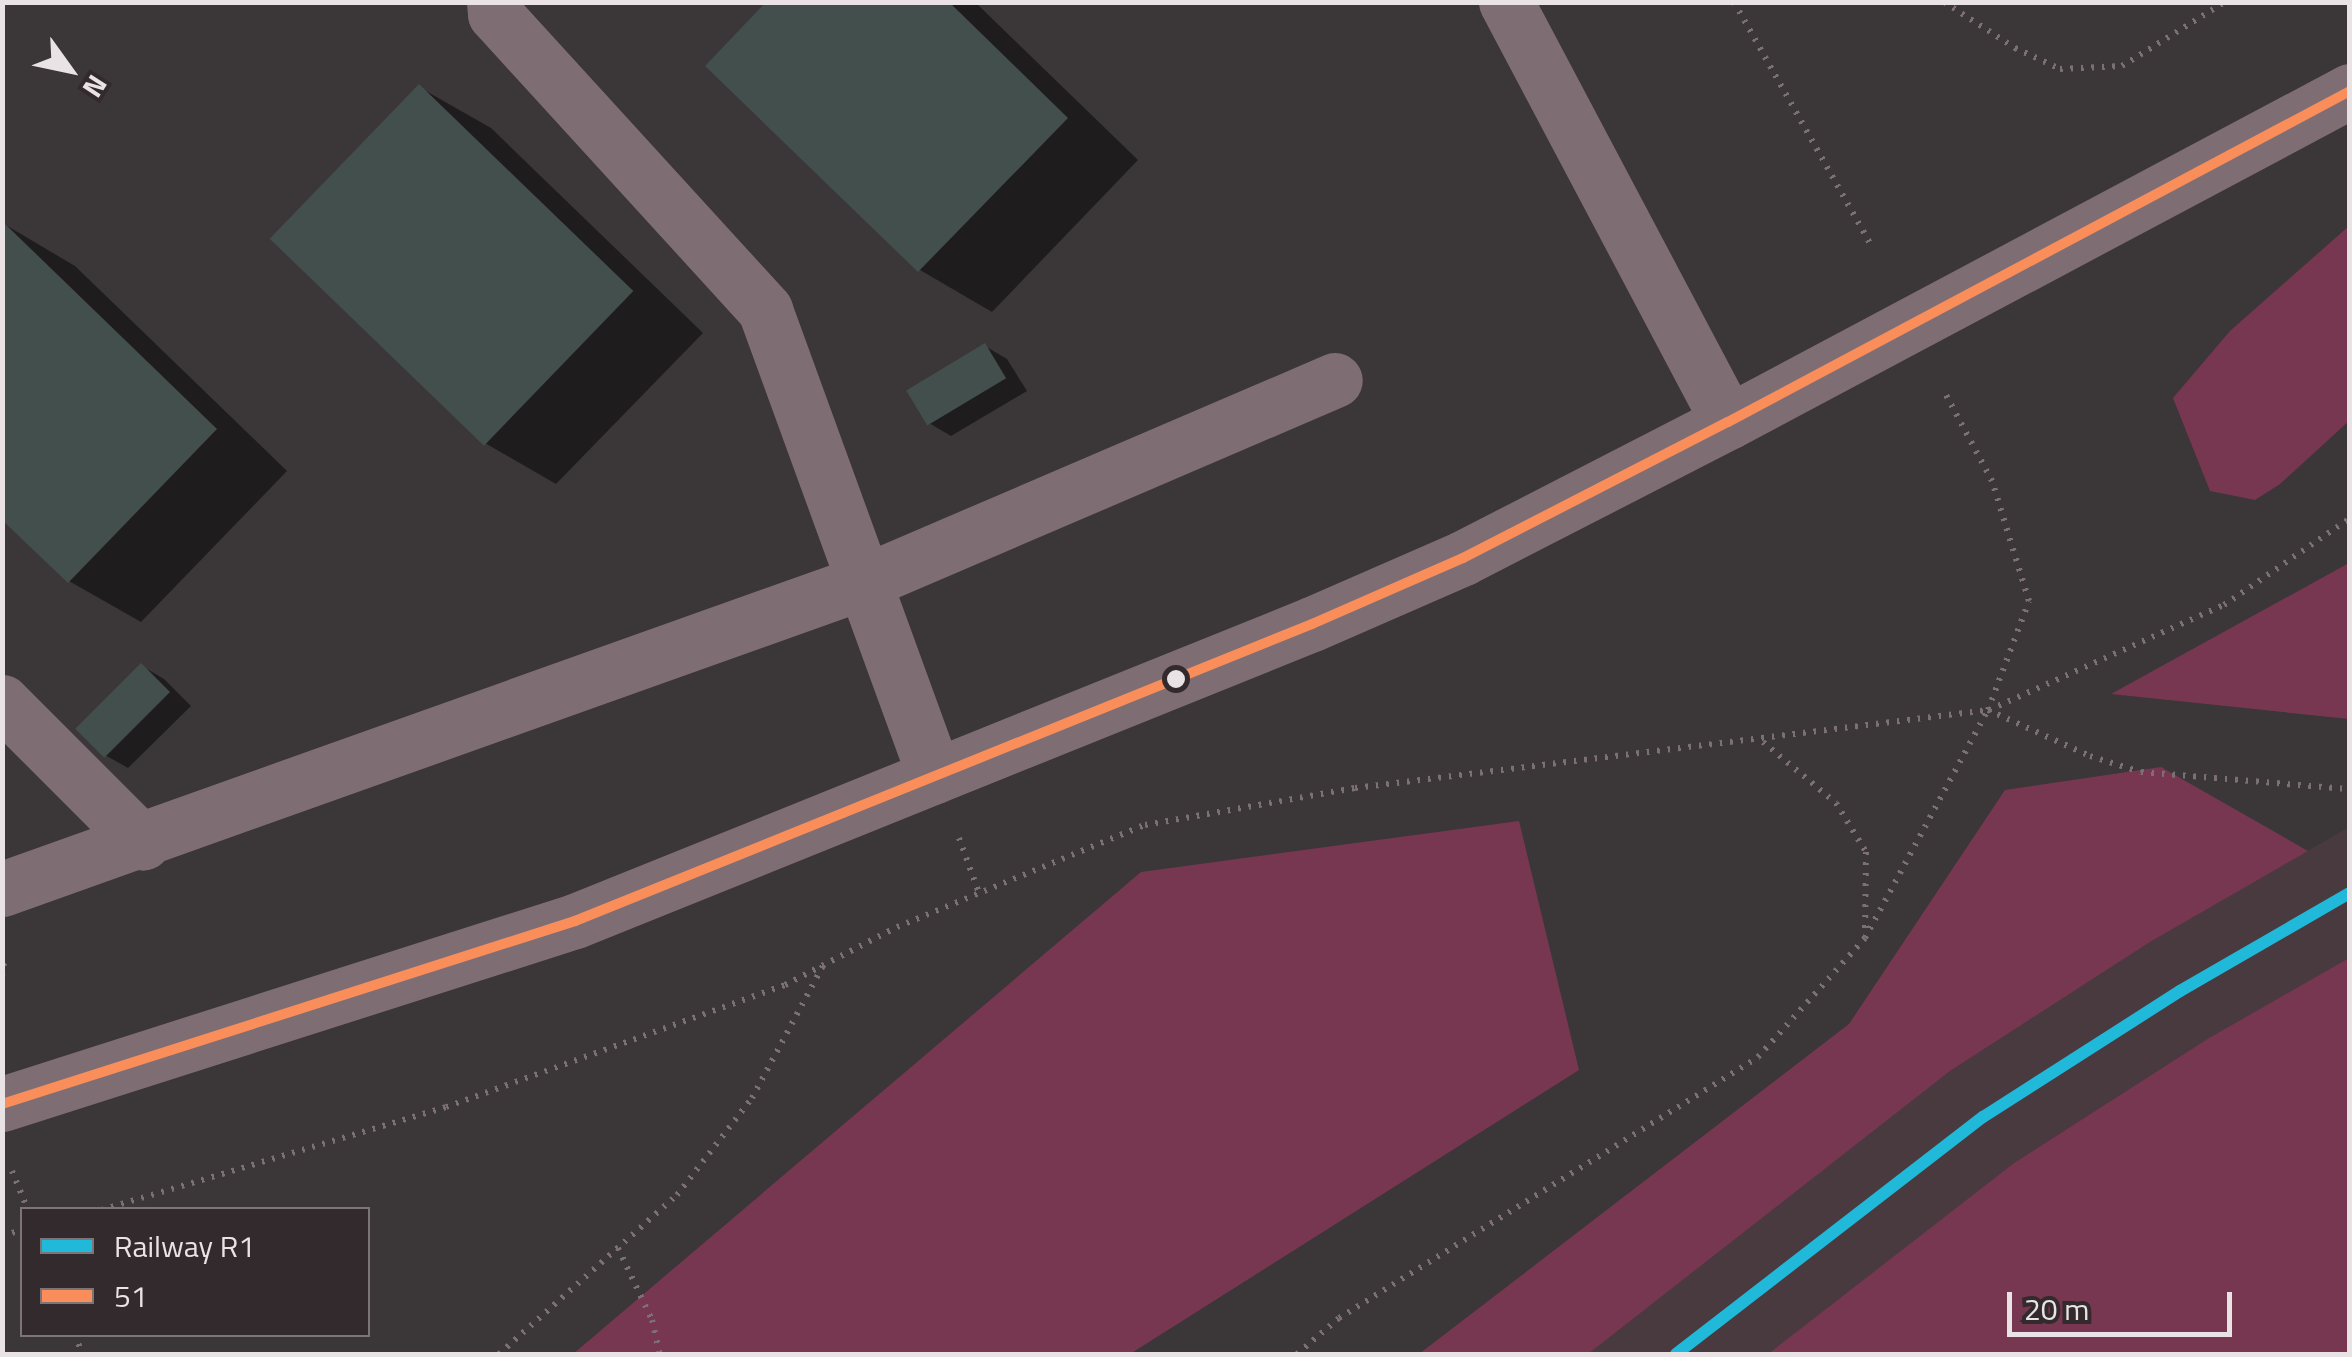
<!DOCTYPE html>
<style>
body{margin:0}
#map{position:relative;width:2352px;height:1357px;overflow:hidden;background:#3b3638;font-family:"Titillium Web",sans-serif}
div>[style]{position:absolute}
.built>*{inset:0;background:#493a3f}
.green>*{inset:0;background:#783751}
.shadow>*{inset:0;background:#0007}
.building>*{inset:0;background:#424f4d;transform-origin:0 0}
.path>*{height:6px;margin-top:-3px;transform-origin:0;background:repeating-linear-gradient(90deg,#7c7074 0 2.5px,transparent 0 10.5px)}
.minor>*{height:55px;margin:-27.5px;padding:0 27.5px;transform-origin:27.5px;border-radius:27.5px;background:#7f6d74}
.bus-1>*{height:10px;margin:-5px;padding:0 5px;transform-origin:5px;border-radius:5px;background:#fa8e5a}
.rail-1>*{height:12px;margin:-6px;padding:0 6px;transform-origin:6px;border-radius:6px;background:#20b9da}
.dots>*{width:28px;height:28px;translate:-50% -50%;box-sizing:border-box;border:5px solid #332a2d;border-radius:50%}
span{translate:-50% -50%;white-space:nowrap;text-align:center;line-height:1.15;-webkit-text-stroke:9px #332a2d;paint-order:stroke}
.frame{position:absolute;inset:0;border:5px solid #e9e3e5;pointer-events:none}
.legend{position:absolute;left:20px;top:1207px;width:350px;height:130px;box-sizing:border-box;background:#332a2d;border:2px solid #7c7477;margin:0;padding:12px 18px;list-style:none;font-size:30px;color:#e9e3e5}
.legend li{display:flex;align-items:center;gap:20px;height:50px}
.legend b{width:50px;border:2px solid #7c7477}
.north{position:absolute;left:20px;top:20px;width:100px;height:100px;-webkit-text-stroke:8px #332a2d;paint-order:stroke;rotate:123deg;font-size:28px;font-weight:700;line-height:40px;text-align:center;color:#e9e3e5}
.north::after{content:'';display:block;margin:auto;width:35px;height:45px;background:#e9e3e5;clip-path:polygon(50% 0,100% 100%,50% 72%,0 100%)}
.scale{position:absolute;left:2007px;top:1292px;width:225px;height:45px;box-sizing:border-box;border:5px solid #e9e3e5;border-top:0;padding-left:12px;font-size:30px;line-height:35px;white-space:nowrap;color:#e9e3e5;-webkit-text-stroke:8px #332a2d;paint-order:stroke}
</style>
<div id="map">
<div class="built">
<div style="clip-path:polygon(2349px 827px,2349px 958px,2209px 1038px,2014px 1163px,1768px 1354px,1588px 1354px,1950px 1071px,2150px 942px)"></div>
</div>
<div class="green">
<div style="clip-path:polygon(2349px 226px,2349px 421px,2280px 484px,2255px 500px,2210px 491px,2173px 398px,2230px 331px)"></div>
<div style="clip-path:polygon(2349px 563px,2349px 719px,2111px 694px)"></div>
<div style="clip-path:polygon(2161px 767px,2308px 851px,2150px 942px,1950px 1071px,1588px 1354px,1419px 1354px,1849px 1024px,2005px 790px)"></div>
<div style="clip-path:polygon(1519px 821px,1579px 1070px,1130px 1354px,573px 1354px,1141px 872px)"></div>
<div style="clip-path:polygon(2349px 958px,2349px 1354px,1768px 1354px,2014px 1163px,2209px 1038px)"></div>
</div>
<div class="shadow">
<div style="clip-path:polygon(770px 2px,975px 2px,1138px 160px,992px 312px,920px 270px,709px 66px)"></div>
<div style="clip-path:polygon(419px 87px,491px 128px,703px 333px,556px 484px,485px 443px)"></div>
<div style="clip-path:polygon(4px 224px,75px 266px,287px 471px,141px 622px,69px 581px)"></div>
<div style="clip-path:polygon(985px 346px,1007px 359px,1027px 391px,951px 436px,929px 423px)"></div>
<div style="clip-path:polygon(142px 666px,164px 679px,191px 706px,128px 768px,105px 755px)"></div>
</div>
<div class="building">
<div style="clip-path:polygon(766px 2px,949px 2px,1068px 118px,918px 272px,705px 66px)"></div>
<div style="left:419px;top:84px;width:298px;height:215px;rotate:44deg"></div>
<div style="clip-path:polygon(2px 221px,217px 429px,68px 583px,2px 520px)"></div>
<div style="left:985px;top:343px;width:41px;height:92px;rotate:59deg"></div>
<div style="left:141px;top:663px;width:41px;height:93px;rotate:45deg"></div>
</div>
<div class="path">
<div style="left:1734px;top:2px;width:281px;rotate:60.6deg"></div>
<div style="left:1944px;top:2px;width:85px;rotate:32.9deg"></div>
<div style="left:2015px;top:48px;width:50px;rotate:25deg"></div>
<div style="left:2060px;top:69px;width:62px;rotate:-2.8deg"></div>
<div style="left:2122px;top:66px;width:121px;rotate:-31.9deg"></div>
<div style="left:1989px;top:710px;width:257px;rotate:-24.1deg"></div>
<div style="left:2224px;top:605px;width:153px;rotate:-34.6deg"></div>
<div style="left:1763px;top:742px;width:95px;rotate:39.9deg"></div>
<div style="left:1836px;top:803px;width:57px;rotate:58.5deg"></div>
<div style="left:1866px;top:852px;width:85px;rotate:90.7deg"></div>
<div style="left:959px;top:838px;width:59px;rotate:70deg"></div>
<div style="left:2px;top:976px;width:19px;rotate:-81deg"></div>
<div style="left:12px;top:1171px;width:42px;rotate:67.7deg"></div>
<div style="left:101px;top:1210px;width:360px;rotate:-16.6deg"></div>
<div style="left:446px;top:1107px;width:360px;rotate:-19.8deg"></div>
<div style="left:785px;top:985px;width:126px;rotate:-27.4deg"></div>
<div style="left:897px;top:927px;width:268px;rotate:-22.4deg"></div>
<div style="left:1145px;top:825px;width:213px;rotate:-10deg"></div>
<div style="left:1355px;top:788px;width:638px;rotate:-7.02deg"></div>
<div style="left:1988px;top:710px;width:112px;rotate:24.3deg"></div>
<div style="left:2090px;top:756px;width:53px;rotate:17.4deg"></div>
<div style="left:2141px;top:772px;width:210px;rotate:4.7deg"></div>
<div style="left:2px;top:1236px;width:21px;rotate:-17deg"></div>
<div style="left:618px;top:1248px;width:80px;rotate:64.7deg"></div>
<div style="left:652px;top:1320px;width:35px;rotate:77deg"></div>
<div style="left:75px;top:1334px;width:21px;rotate:71deg"></div>
<div style="left:499px;top:1354px;width:239px;rotate:-41.8deg"></div>
<div style="left:677px;top:1195px;width:123px;rotate:-52.3deg"></div>
<div style="left:752px;top:1098px;width:152px;rotate:-61.8deg"></div>
<div style="left:1297px;top:1354px;width:55px;rotate:-40.6deg"></div>
<div style="left:1339px;top:1318px;width:494px;rotate:-31.9deg"></div>
<div style="left:1758px;top:1057px;width:160px;rotate:-48deg"></div>
<div style="left:1865px;top:938px;width:259px;rotate:-61.7deg"></div>
<div style="left:1988px;top:710px;width:116px;rotate:-69.4deg"></div>
<div style="left:2029px;top:601px;width:126px;rotate:-107.1deg"></div>
<div style="left:1992px;top:481px;width:98px;rotate:-118.1deg"></div>
</div>
<div class="minor">
<div style="left:494px;top:2px;width:12px;rotate:85deg"></div>
<div style="left:495px;top:14px;width:401px;rotate:47.6deg"></div>
<div style="left:765px;top:310px;width:496px;rotate:70deg"></div>
<div style="left:1506px;top:2px;width:475px;rotate:62.1deg"></div>
<div style="left:2px;top:702px;width:199px;rotate:45deg"></div>
<div style="left:2px;top:889px;width:917px;rotate:-19.62deg"></div>
<div style="left:866px;top:581px;width:510px;rotate:-23.2deg"></div>
<div style="left:2px;top:1104px;width:602px;rotate:-17.71deg"></div>
<div style="left:575px;top:921px;width:795px;rotate:-21.95deg"></div>
<div style="left:1312px;top:624px;width:165px;rotate:-23.6deg"></div>
<div style="left:1463px;top:558px;width:298px;rotate:-27.2deg"></div>
<div style="left:1728px;top:422px;width:705px;rotate:-28.02deg"></div>
</div>
<div class="bus-1">
<div style="left:2px;top:1104px;width:602px;rotate:-17.71deg"></div>
<div style="left:575px;top:921px;width:795px;rotate:-21.95deg"></div>
<div style="left:1312px;top:624px;width:165px;rotate:-23.6deg"></div>
<div style="left:1463px;top:558px;width:298px;rotate:-27.2deg"></div>
<div style="left:1728px;top:422px;width:705px;rotate:-28.02deg"></div>
</div>
<div class="rail-1">
<div style="left:1676px;top:1354px;width:388px;rotate:-37.7deg"></div>
<div style="left:1983px;top:1117px;width:234px;rotate:-32.6deg"></div>
<div style="left:2180px;top:991px;width:196px;rotate:-30deg"></div>
</div>
<div class="dots">
<div style="left:1176px;top:679px;background:#e9e3e5"></div>
</div>
<div class="frame"></div>
<ul class="legend">
<li><b style="height:12px;background:#20b9da"></b>Railway R1</li>
<li><b style="height:12px;background:#fa8e5a"></b>51</li>
</ul>
<div class="north">N</div>
<div class="scale">20 m</div>
</div>
